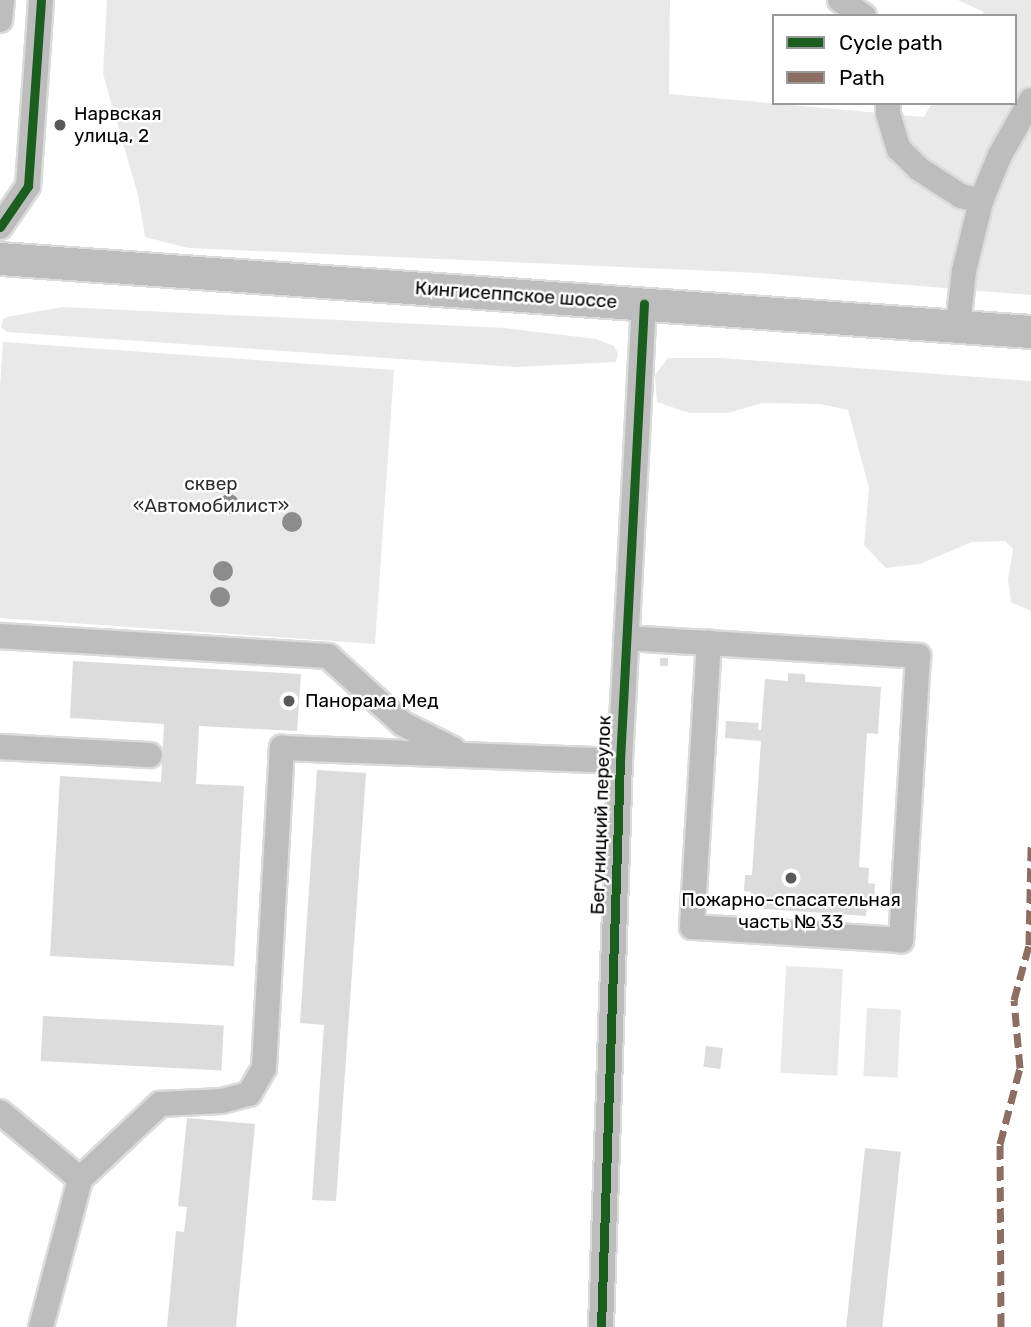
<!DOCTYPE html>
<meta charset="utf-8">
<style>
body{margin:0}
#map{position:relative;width:1031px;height:1327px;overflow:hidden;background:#fff;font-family:Rubik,sans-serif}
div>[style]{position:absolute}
.green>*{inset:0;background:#e9e9e9;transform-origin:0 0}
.building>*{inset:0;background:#dcdcdc;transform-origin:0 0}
.roads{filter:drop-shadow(2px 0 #dbdbdb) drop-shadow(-2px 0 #dbdbdb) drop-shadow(0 2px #dbdbdb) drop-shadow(0 -2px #dbdbdb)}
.minor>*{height:24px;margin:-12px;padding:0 12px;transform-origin:12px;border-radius:12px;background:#bdbdbd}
.major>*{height:32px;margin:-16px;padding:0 16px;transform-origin:16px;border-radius:16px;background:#bdbdbd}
.quiet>*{height:7px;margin-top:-3.5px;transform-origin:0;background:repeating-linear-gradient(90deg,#8d6e63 0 14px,transparent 0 21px)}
.cycleway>*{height:9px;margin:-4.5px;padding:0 4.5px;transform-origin:4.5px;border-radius:4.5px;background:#1b5e20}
.trees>*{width:20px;height:20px;margin:-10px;border-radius:50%;background:#8c8c8c}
.dots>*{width:19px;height:19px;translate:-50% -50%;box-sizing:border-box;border:4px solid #fff;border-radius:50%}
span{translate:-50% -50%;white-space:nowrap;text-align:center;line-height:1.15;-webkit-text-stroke:5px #fff;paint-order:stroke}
.poi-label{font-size:19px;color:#000}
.left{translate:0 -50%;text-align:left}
.street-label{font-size:19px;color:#000}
.park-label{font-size:19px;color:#2e2e2e}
.legend{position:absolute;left:772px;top:14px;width:245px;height:91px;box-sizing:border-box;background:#fff;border:2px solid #999;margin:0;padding:9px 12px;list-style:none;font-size:21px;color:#000}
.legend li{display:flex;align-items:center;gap:14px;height:35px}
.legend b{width:35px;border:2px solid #999}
</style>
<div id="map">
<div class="green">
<div style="clip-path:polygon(107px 0,670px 0,669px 94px,924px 117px,932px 103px,1015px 103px,1015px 16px,982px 16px,984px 12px,958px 0,1031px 0,1031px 295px,760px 273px,189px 248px,145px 237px,138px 195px,103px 74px)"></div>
<div style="clip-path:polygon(63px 307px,504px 328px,596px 339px,614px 346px,618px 354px,616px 362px,516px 367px,7px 332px,1px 327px,3px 319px,7px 317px)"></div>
<div style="clip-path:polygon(3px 342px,394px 370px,375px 644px,0 618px,0 387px)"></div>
<div style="clip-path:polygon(668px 358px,722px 358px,1031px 381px,1031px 611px,1011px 602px,1008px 579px,1013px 549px,1005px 541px,972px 542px,920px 564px,886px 568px,864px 545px,869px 488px,848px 410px,820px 404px,762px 403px,728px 413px,689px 413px,657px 402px,655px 375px)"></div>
<div style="left:786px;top:966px;width:57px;height:107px;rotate:3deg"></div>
<div style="left:867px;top:1008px;width:34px;height:68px;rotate:3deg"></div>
</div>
<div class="building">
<div style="left:660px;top:658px;width:8px;height:8px"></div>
<div style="clip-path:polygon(73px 661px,301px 674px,297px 731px,199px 726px,196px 784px,244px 786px,234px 966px,50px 956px,60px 776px,161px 782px,164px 724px,70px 718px)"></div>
<div style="clip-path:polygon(788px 673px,805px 674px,805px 682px,881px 687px,878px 734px,867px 733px,859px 867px,869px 868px,868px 883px,875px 884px,874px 900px,867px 900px,866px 916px,750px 908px,751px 892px,744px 891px,745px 875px,752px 875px,761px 741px,725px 738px,726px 721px,759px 723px,758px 730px,761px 730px,765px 679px,788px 681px)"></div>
<div style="clip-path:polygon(317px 770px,366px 773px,336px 1201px,312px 1200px,324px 1025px,300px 1023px)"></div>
<div style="left:43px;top:1016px;width:181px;height:45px;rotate:3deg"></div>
<div style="left:706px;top:1046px;width:17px;height:21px;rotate:7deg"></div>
<div style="clip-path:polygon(187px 1118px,255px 1124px,236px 1327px,167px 1327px,176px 1231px,184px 1232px,187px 1207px,178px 1206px)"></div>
<div style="left:865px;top:1148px;width:36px;height:180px;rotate:6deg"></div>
</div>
<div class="roads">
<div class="minor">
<div style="left:840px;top:0;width:29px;rotate:34deg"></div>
<div style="left:0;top:20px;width:20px;rotate:-84deg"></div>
<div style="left:888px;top:103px;width:11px;rotate:90deg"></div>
<div style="left:888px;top:114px;width:37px;rotate:73deg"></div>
<div style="left:899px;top:149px;width:28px;rotate:45deg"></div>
<div style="left:919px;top:169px;width:50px;rotate:32.7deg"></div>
<div style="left:961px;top:196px;width:21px;rotate:14deg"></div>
<div style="left:0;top:227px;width:50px;rotate:-55.7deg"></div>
<div style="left:28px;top:186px;width:186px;rotate:-86deg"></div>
<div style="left:958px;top:326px;width:55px;rotate:-83.8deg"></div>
<div style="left:964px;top:271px;width:72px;rotate:-76.3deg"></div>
<div style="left:981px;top:201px;width:50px;rotate:-67.6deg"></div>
<div style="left:1000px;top:155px;width:63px;rotate:-60.6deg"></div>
<div style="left:0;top:636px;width:329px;rotate:3.5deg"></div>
<div style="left:328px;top:656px;width:101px;rotate:42.2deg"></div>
<div style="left:403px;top:724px;width:56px;rotate:26.6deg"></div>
<div style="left:626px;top:638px;width:293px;rotate:3.5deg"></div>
<div style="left:918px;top:656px;width:285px;rotate:93.4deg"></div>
<div style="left:901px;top:940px;width:209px;rotate:-176.4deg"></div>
<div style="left:692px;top:927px;width:285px;rotate:-86.6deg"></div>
<div style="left:0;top:747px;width:150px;rotate:3.1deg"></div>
<div style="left:0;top:1112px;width:104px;rotate:39.9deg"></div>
<div style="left:41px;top:1327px;width:153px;rotate:-75.2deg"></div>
<div style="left:80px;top:1179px;width:110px;rotate:-43.2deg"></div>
<div style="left:160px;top:1104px;width:62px;rotate:-2.8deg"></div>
<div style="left:222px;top:1101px;width:28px;rotate:-15deg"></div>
<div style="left:249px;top:1094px;width:30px;rotate:-60deg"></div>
<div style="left:264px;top:1068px;width:321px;rotate:-86.8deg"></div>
<div style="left:282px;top:748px;width:338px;rotate:2.2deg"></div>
<div style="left:601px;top:1327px;width:566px;rotate:-88.08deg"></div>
<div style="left:620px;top:761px;width:458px;rotate:-87deg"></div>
</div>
<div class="major">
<div style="left:0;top:259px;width:1034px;rotate:4.05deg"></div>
</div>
</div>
<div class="quiet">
<div style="left:1001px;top:1327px;width:183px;rotate:-90.3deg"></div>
<div style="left:1000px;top:1144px;width:79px;rotate:-75.3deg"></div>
<div style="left:1020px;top:1068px;width:68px;rotate:-95deg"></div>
<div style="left:1014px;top:1000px;width:57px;rotate:-74.7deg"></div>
<div style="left:1029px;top:945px;width:99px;rotate:-88.8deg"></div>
</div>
<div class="cycleway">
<div style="left:0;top:227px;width:50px;rotate:-55.7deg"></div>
<div style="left:28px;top:186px;width:186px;rotate:-86deg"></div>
<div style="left:601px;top:1327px;width:566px;rotate:-88.08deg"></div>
<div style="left:620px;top:761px;width:458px;rotate:-87deg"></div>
</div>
<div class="trees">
<div style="left:229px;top:504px"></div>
<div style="left:292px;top:522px"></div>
<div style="left:223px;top:571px"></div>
<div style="left:220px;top:597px"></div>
</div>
<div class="dots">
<div style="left:60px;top:125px;background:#595959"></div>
<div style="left:289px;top:701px;background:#595959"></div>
<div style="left:791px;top:878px;background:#595959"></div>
</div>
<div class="poi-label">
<span class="left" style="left:74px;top:125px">Нарвская<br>улица, 2</span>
<span class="left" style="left:305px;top:701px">Панорама Мед</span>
<span style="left:791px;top:911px">Пожарно-спасательная<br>часть № 33</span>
</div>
<div class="street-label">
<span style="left:516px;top:295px;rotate:4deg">Кингисеппское шоссе</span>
<span style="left:601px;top:815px;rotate:-88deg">Бегуницкий переулок</span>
</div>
<div class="park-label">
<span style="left:211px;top:495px">сквер<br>«Автомобилист»</span>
</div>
<ul class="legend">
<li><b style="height:9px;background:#1b5e20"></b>Cycle path</li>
<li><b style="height:9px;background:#8d6e63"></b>Path</li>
</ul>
</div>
